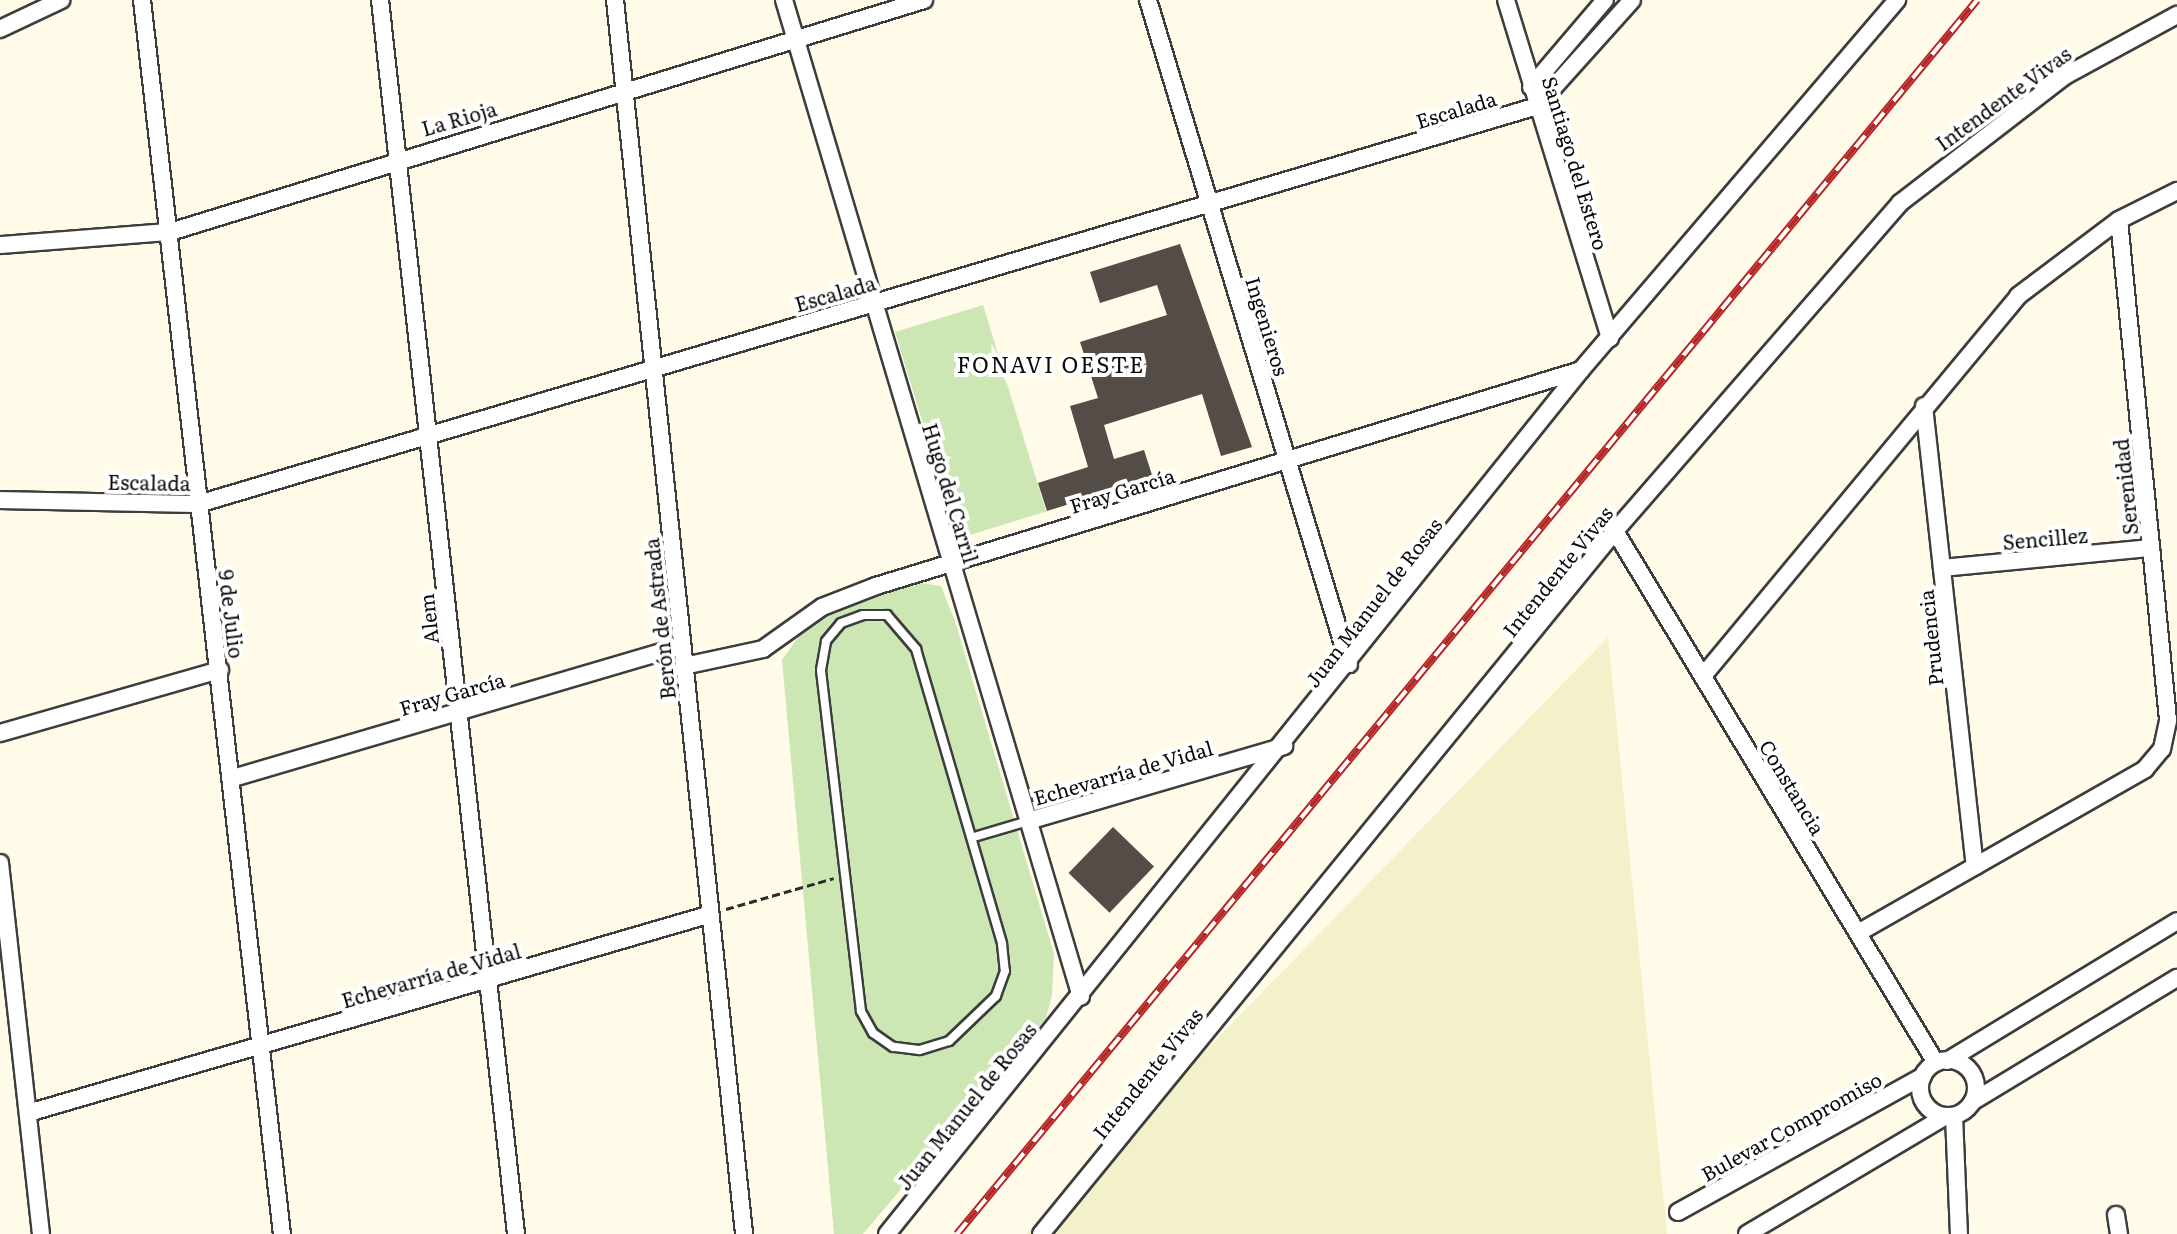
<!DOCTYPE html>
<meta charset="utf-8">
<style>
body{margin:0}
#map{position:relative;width:2177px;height:1234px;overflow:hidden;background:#fffbe8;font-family:Literata,serif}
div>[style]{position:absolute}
.farmland>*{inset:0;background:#f3f1ca}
.green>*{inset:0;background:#cce7b4;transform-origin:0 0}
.building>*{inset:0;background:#534c47;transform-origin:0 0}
.path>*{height:3px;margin-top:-1.5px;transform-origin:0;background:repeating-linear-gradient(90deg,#2c2c2c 0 8px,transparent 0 12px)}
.roads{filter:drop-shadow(2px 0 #3d3d3d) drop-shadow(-2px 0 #3d3d3d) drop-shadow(0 2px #3d3d3d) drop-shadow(0 -2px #3d3d3d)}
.lane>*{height:8px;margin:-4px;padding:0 4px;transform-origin:4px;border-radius:4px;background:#fff}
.street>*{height:16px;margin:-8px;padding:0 8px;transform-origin:8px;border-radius:8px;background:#fff}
.street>.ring{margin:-8px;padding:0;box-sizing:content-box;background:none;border:16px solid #fff;border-radius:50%}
.rail>*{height:8px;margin-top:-4px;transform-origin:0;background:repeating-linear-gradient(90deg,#fff 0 15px,#b62728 0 30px);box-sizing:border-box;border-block:2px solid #b62728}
span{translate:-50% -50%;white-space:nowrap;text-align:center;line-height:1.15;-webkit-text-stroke:8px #fff;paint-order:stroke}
.street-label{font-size:20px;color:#0a0a0a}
.neighbourhood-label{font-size:22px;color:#0a0a0a;letter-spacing:2px}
</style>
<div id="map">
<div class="farmland">
<div style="clip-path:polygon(1608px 637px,1667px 1234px,1027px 1234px)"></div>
</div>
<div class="green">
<div style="left:983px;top:305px;width:216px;height:92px;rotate:73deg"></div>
<div style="clip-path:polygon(921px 583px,941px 586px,955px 621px,1054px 954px,1052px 995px,1046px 1018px,863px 1234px,834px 1234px,782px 660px,804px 629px,835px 610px)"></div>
</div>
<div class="building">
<div style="clip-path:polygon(1180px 244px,1252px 447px,1221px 456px,1202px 394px,1104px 425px,1114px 459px,1144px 450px,1153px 478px,1047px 511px,1038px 483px,1088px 467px,1070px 406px,1098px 398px,1080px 342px,1167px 315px,1157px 285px,1100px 303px,1090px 272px)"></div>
<div style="left:1113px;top:827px;width:57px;height:64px;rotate:44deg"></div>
</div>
<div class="path">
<div style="left:726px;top:909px;width:112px;rotate:-16deg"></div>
</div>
<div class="roads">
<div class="lane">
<div style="left:863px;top:615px;width:24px"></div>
<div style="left:887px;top:615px;width:45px;rotate:49.5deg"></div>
<div style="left:916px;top:649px;width:307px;rotate:73.7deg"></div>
<div style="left:1002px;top:944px;width:27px;rotate:84deg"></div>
<div style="left:1005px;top:971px;width:27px;rotate:110deg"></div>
<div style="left:996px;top:996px;width:65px;rotate:136.2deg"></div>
<div style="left:949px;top:1041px;width:31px;rotate:163deg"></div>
<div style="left:919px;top:1050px;width:26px;rotate:-173deg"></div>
<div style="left:893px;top:1047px;width:24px;rotate:-145deg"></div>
<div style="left:873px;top:1033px;width:25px;rotate:-119deg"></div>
<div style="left:861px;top:1011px;width:343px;rotate:-96.7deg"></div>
<div style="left:821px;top:670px;width:29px;rotate:-80deg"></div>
<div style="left:826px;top:641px;width:23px;rotate:-50deg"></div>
<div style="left:841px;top:623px;width:23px;rotate:-20deg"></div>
<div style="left:974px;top:837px;width:56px;rotate:-16.5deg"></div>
</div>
<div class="street">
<div style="left:142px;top:0;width:1242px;rotate:83.53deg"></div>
<div style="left:380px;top:0;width:1241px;rotate:83.71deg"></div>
<div style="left:615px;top:0;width:1241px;rotate:84.03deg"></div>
<div style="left:784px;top:0;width:1040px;rotate:73.41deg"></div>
<div style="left:1148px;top:0;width:694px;rotate:73.16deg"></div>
<div style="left:1506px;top:0;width:354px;rotate:72.9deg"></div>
<div style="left:0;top:29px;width:68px;rotate:-25.4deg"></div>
<div style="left:1531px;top:87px;width:114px;rotate:-49.6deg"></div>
<div style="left:0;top:245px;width:170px;rotate:-4.4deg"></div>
<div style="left:170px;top:232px;width:789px;rotate:-17.1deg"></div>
<div style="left:1924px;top:406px;width:463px;rotate:83.7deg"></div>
<div style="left:0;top:500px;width:198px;rotate:1.2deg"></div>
<div style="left:198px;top:504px;width:1397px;rotate:-16.55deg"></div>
<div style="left:1537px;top:106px;width:142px;rotate:-48.1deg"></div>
<div style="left:1615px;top:531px;width:621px;rotate:58.89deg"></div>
<div style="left:1942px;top:568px;width:210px;rotate:-5.5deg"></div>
<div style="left:684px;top:666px;width:81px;rotate:-12.1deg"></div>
<div style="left:763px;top:649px;width:72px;rotate:-35.4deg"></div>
<div style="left:822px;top:607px;width:58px;rotate:-21.3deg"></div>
<div style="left:876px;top:586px;width:737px;rotate:-17.03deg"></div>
<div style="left:1703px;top:676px;width:494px;rotate:-50.3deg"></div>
<div style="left:2018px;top:296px;width:126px;rotate:-37deg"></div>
<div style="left:2119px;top:220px;width:65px;rotate:-26.6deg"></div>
<div style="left:0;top:733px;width:229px;rotate:-16deg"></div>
<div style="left:233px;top:778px;width:468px;rotate:-16.4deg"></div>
<div style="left:1028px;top:821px;width:267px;rotate:-16.3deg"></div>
<div style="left:0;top:863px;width:373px;rotate:83.7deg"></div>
<div style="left:1858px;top:933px;width:331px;rotate:-29.7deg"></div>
<div style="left:2145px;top:769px;width:26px;rotate:-50deg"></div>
<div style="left:2162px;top:749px;width:30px;rotate:-78deg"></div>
<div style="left:2168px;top:720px;width:502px;rotate:-95.6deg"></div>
<div class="ring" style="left:1920px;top:1060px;width:40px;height:40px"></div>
<div style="left:1947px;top:1061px;width:269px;rotate:-31.3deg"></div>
<div style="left:1972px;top:1102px;width:240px;rotate:-31.2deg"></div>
<div style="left:28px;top:1113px;width:711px;rotate:-16.24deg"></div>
<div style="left:1954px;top:1116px;width:118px;rotate:87.6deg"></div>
<div style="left:1678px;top:1212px;width:280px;rotate:-29deg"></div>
<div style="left:2116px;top:1215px;width:19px;rotate:81deg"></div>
<div style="left:887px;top:1234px;width:1108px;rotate:-51.23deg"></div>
<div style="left:1581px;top:370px;width:487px;rotate:-49.5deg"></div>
<div style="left:1041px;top:1234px;width:908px;rotate:-50.77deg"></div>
<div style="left:1615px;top:531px;width:435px;rotate:-49deg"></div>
<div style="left:1900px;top:203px;width:208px;rotate:-37.6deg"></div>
<div style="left:2065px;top:76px;width:128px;rotate:-28.6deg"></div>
<div style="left:1747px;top:1234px;width:231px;rotate:-30.7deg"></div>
</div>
</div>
<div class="rail">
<div style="left:957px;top:1234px;width:1601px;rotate:-50.42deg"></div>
</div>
<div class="street-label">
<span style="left:2003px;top:98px;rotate:-36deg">Intendente Vivas</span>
<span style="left:1456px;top:109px;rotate:-17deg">Escalada</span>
<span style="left:459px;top:118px;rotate:-16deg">La Rioja</span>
<span style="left:1576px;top:163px;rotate:73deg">Santiago del Estero</span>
<span style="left:835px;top:293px;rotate:-16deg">Escalada</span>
<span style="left:1268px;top:326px;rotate:73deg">Ingenieros</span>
<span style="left:149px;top:482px;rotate:1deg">Escalada</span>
<span style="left:2125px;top:487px;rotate:-96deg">Serenidad</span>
<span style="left:1122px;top:490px;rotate:-17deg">Fray García</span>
<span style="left:951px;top:493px;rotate:73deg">Hugo del Carril</span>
<span style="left:2045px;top:538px;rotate:-5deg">Sencillez</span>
<span style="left:1557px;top:571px;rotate:-51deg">Intendente Vivas</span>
<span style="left:1373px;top:602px;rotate:-52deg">Juan Manuel de Rosas</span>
<span style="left:232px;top:614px;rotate:83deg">9 de Julio</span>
<span style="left:428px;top:619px;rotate:-96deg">Alem</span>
<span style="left:659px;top:619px;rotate:-96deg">Berón de Astrada</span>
<span style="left:1930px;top:638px;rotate:-96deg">Prudencia</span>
<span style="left:452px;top:693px;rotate:-16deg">Fray García</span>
<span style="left:1123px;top:772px;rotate:-16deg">Echevarría de Vidal</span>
<span style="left:1793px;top:787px;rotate:59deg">Constancia</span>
<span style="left:431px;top:975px;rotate:-16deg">Echevarría de Vidal</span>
<span style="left:1147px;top:1073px;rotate:-51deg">Intendente Vivas</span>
<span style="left:966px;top:1106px;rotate:-51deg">Juan Manuel de Rosas</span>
<span style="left:1791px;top:1126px;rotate:-29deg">Bulevar Compromiso</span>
</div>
<div class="neighbourhood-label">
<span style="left:1051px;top:364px">FONAVI OESTE</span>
</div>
</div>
